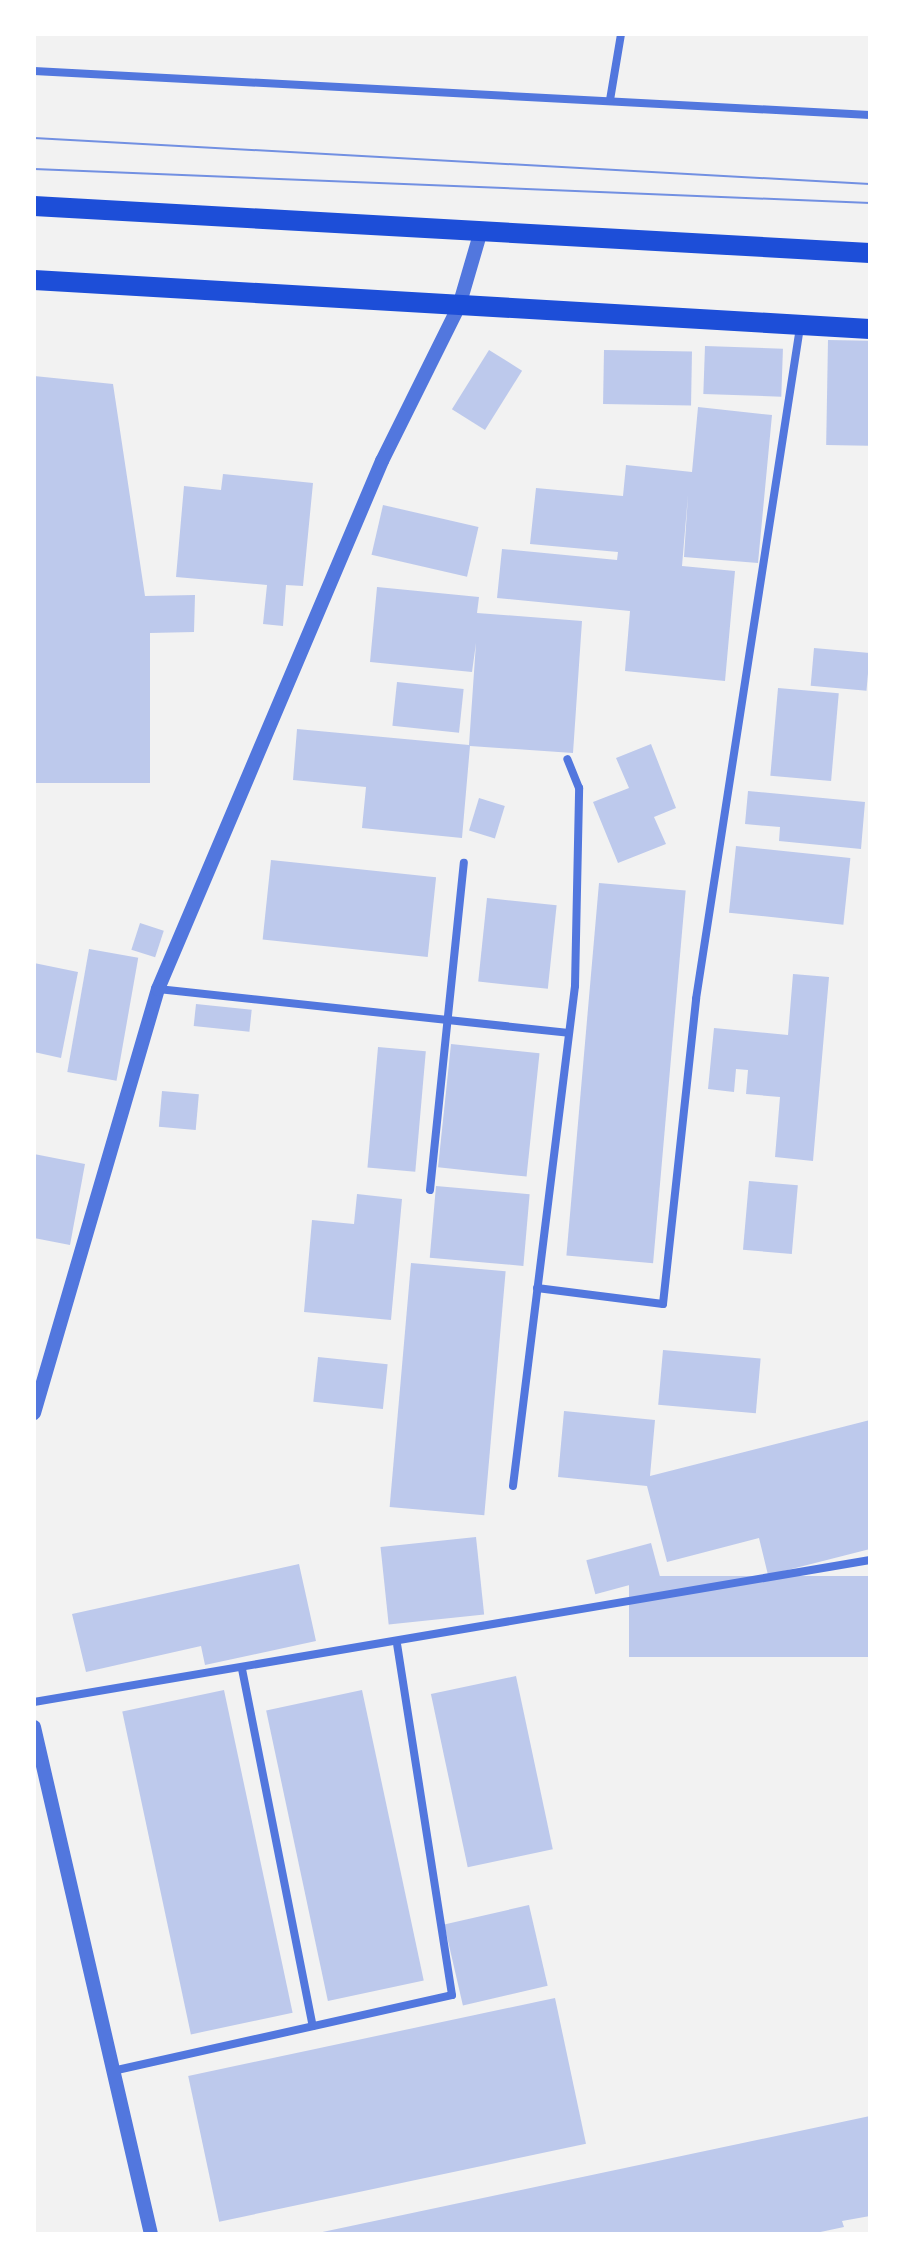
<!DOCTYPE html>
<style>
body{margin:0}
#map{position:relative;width:904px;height:2268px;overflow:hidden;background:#f2f2f2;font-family:"Zilla Slab",serif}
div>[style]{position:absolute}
.building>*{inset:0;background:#bdc9ec;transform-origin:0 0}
.minor>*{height:8px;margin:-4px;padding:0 4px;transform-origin:4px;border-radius:4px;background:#5277de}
.tertiary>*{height:14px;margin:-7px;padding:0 7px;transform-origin:7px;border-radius:7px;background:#5277de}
.primary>*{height:20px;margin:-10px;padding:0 10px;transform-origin:10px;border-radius:10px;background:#1d4ed8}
.tram>*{height:2px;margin:-1px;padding:0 1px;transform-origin:1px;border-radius:1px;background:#7290e2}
span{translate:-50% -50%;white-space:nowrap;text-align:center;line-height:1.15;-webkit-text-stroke:7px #fff;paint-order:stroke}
.frame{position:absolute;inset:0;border:36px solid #fff;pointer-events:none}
</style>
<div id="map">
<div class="building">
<div style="left:828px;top:340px;width:42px;height:105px;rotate:1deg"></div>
<div style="left:705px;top:346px;width:78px;height:48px;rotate:2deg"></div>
<div style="left:489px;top:350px;width:39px;height:70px;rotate:32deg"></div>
<div style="left:604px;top:350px;width:88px;height:54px;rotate:1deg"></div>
<div style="clip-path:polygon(34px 376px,113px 384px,145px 596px,195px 595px,194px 632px,150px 633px,150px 783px,34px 783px)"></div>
<div style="clip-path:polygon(698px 407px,772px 415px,758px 563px,684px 557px,688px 495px,682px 566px,735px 571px,725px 681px,625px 671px,630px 611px,497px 598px,502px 549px,617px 560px,618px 552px,530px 544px,536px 488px,623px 496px,626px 465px,692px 472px)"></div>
<div style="clip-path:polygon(223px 474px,313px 483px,303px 586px,286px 585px,283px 626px,263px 624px,267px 585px,176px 577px,184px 486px,221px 490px)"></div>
<div style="left:383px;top:505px;width:98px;height:51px;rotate:13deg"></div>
<div style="clip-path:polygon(377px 587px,479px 597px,477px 613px,582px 621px,573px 753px,470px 746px,462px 838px,362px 828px,366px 787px,293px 780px,297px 729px,469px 745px,476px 643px,472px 672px,370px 662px)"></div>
<div style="left:814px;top:648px;width:56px;height:38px;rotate:5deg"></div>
<div style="left:397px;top:682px;width:67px;height:44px;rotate:6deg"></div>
<div style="left:778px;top:688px;width:61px;height:88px;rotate:5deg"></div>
<div style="clip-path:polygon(651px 744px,676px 808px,654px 817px,666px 844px,618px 863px,593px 802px,629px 788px,616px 758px)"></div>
<div style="clip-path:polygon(748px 791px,865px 802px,861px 849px,779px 841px,780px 827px,745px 824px)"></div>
<div style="left:479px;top:798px;width:27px;height:34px;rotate:17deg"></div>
<div style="left:736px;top:846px;width:115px;height:67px;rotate:6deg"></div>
<div style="left:271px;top:860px;width:166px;height:80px;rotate:6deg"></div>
<div style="left:599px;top:883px;width:87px;height:374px;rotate:5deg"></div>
<div style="left:487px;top:898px;width:70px;height:84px;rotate:6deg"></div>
<div style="left:140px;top:923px;width:25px;height:28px;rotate:18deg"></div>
<div style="left:89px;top:949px;width:50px;height:125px;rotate:10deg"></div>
<div style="clip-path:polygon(34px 963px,78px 972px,61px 1058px,34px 1052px)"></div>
<div style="clip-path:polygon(793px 974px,829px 977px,813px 1161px,775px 1157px,780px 1097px,746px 1094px,748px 1070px,736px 1069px,734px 1092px,708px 1089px,714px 1028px,788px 1035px)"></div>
<div style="left:196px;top:1004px;width:56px;height:22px;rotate:6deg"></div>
<div style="left:451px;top:1044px;width:89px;height:124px;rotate:6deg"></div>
<div style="left:378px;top:1047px;width:48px;height:121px;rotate:5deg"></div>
<div style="left:162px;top:1091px;width:37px;height:36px;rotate:5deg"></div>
<div style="clip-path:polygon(34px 1154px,85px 1164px,70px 1245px,34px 1238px)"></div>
<div style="left:749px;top:1181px;width:49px;height:69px;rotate:5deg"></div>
<div style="left:436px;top:1186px;width:94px;height:72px;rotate:5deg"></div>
<div style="clip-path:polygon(357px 1194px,402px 1199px,391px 1320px,304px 1312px,312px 1220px,354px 1224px)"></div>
<div style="left:411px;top:1263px;width:95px;height:245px;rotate:5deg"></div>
<div style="left:663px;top:1350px;width:98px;height:55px;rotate:5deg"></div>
<div style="left:318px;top:1357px;width:70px;height:45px;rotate:6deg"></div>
<div style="clip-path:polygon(564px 1411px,655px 1420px,650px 1476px,870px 1420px,870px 1549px,768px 1575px,759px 1538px,667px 1562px,647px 1486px,558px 1477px)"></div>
<div style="left:476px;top:1537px;width:78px;height:96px;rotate:84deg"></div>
<div style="left:651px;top:1543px;width:35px;height:67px;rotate:75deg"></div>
<div style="clip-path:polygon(299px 1564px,316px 1641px,205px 1665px,201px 1646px,86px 1672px,72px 1614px)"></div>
<div style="left:870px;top:1576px;width:81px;height:241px;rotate:90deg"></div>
<div style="left:516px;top:1676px;width:177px;height:87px;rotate:78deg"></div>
<div style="left:224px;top:1690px;width:330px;height:104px;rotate:78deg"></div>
<div style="left:362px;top:1690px;width:297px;height:98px;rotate:78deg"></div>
<div style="left:529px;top:1905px;width:83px;height:87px;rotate:77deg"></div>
<div style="left:555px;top:1998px;width:149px;height:375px;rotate:78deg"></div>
<div style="clip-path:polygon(870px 2116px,870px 2216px,842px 2221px,844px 2227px,811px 2234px,313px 2234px)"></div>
</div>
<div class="minor">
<div style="left:34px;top:71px;width:837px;rotate:3.01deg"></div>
<div style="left:610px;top:100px;width:67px;rotate:-80.5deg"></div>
<div style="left:158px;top:989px;width:413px;rotate:6.1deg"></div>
<div style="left:430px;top:1190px;width:329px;rotate:-84.1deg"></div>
<div style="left:537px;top:1288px;width:127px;rotate:7.2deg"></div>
<div style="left:663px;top:1304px;width:307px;rotate:-83.8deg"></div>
<div style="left:696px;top:999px;width:680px;rotate:-81.2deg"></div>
<div style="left:513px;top:1486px;width:504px;rotate:-82.93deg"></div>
<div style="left:575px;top:986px;width:198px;rotate:-88.8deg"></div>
<div style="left:579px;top:788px;width:31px;rotate:-112deg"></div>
<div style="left:242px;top:1669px;width:364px;rotate:78.8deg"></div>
<div style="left:34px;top:1702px;width:848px;rotate:-9.64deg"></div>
<div style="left:117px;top:2070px;width:343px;rotate:-12.6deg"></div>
<div style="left:452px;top:1995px;width:354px;rotate:-98.9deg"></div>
</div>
<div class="tertiary">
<div style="left:34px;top:1413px;width:442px;rotate:-73.7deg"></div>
<div style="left:158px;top:989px;width:574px;rotate:-67.01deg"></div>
<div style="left:382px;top:461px;width:173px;rotate:-63.6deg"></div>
<div style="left:459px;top:306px;width:78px;rotate:-73.7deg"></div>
<div style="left:34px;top:1727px;width:520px;rotate:77.01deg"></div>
</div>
<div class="primary">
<div style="left:34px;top:206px;width:837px;rotate:3.22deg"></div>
<div style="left:34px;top:280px;width:837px;rotate:3.35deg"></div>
</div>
<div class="tram">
<div style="left:34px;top:138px;width:837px;rotate:3.15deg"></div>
<div style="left:34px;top:169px;width:837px;rotate:2.33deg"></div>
</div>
<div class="frame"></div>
</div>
